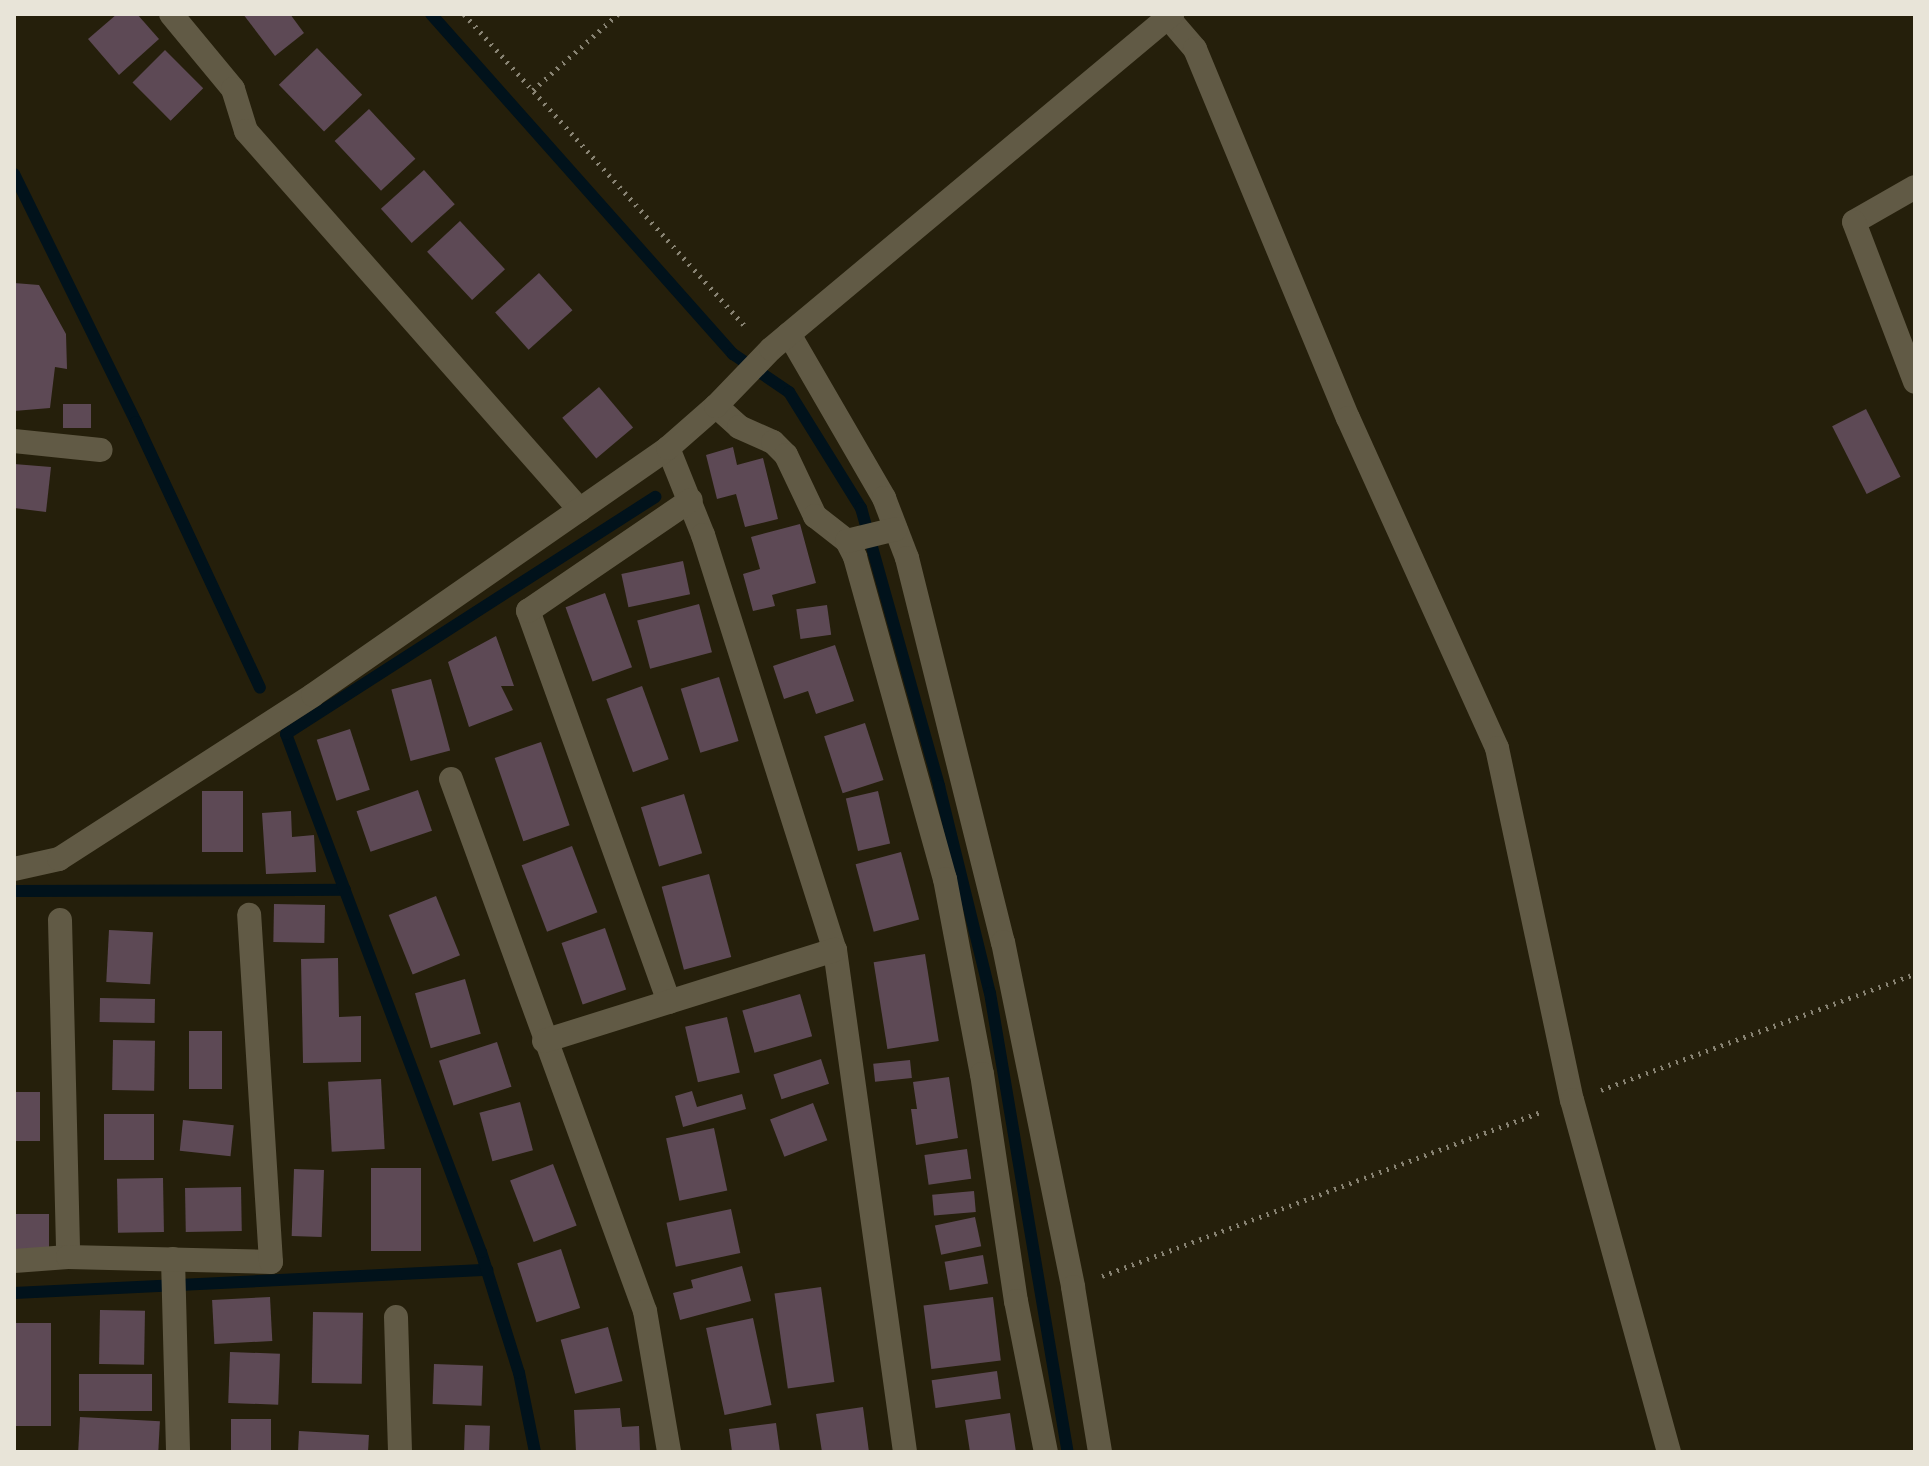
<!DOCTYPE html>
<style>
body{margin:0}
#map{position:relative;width:1929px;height:1466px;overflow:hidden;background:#251f0b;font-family:"Sofia Sans Condensed",sans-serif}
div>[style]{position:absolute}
.stream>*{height:12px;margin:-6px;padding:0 6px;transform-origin:6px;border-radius:6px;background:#01121b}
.building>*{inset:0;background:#5d4955;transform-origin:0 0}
.path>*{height:5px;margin-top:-2.5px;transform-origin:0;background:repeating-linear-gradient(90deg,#888373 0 2px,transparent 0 8px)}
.minor>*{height:24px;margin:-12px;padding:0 12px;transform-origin:12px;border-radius:12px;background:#615a45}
span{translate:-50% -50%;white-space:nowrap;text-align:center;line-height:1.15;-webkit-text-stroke:8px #251f0b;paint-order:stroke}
.frame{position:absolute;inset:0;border:16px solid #e8e4d8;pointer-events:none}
</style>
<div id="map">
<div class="stream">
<div style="left:431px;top:14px;width:455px;rotate:48.4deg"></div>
<div style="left:733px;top:354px;width:68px;rotate:34.2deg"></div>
<div style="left:789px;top:392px;width:137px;rotate:58.2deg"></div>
<div style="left:861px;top:508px;width:289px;rotate:74.3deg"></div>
<div style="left:939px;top:786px;width:213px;rotate:76.2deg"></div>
<div style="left:990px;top:993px;width:466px;rotate:80.4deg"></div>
<div style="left:14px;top:174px;width:276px;rotate:63.8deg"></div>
<div style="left:136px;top:422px;width:293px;rotate:65deg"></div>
<div style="left:14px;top:891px;width:331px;rotate:-0.2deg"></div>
<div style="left:14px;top:1293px;width:474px;rotate:-2.8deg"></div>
<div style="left:535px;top:1452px;width:81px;rotate:-101.4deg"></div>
<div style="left:519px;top:1373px;width:127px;rotate:-107.4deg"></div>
<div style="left:481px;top:1252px;width:553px;rotate:-110.63deg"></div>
<div style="left:286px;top:734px;width:439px;rotate:-32.7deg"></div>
</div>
<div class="building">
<div style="clip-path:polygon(117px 14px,137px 14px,159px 39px,119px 75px,88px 39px)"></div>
<div style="clip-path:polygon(243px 14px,290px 14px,304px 33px,275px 56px)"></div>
<div style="left:317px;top:48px;width:65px;height:53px;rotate:46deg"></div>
<div style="left:165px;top:50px;width:54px;height:46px;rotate:45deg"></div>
<div style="left:369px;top:109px;width:68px;height:47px;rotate:47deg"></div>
<div style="left:424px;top:170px;width:46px;height:58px;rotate:48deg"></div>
<div style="left:460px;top:221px;width:66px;height:45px;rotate:47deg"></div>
<div style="left:539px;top:273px;width:50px;height:59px;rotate:48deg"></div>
<div style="clip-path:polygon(14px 283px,39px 285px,66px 334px,67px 369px,55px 367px,50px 408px,14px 411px)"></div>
<div style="left:599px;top:387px;width:53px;height:48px;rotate:50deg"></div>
<div style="left:63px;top:404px;width:28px;height:24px"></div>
<div style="left:1866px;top:409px;width:76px;height:38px;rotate:63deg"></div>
<div style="clip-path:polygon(733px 447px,737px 465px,763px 458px,778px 519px,745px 527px,736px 494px,717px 499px,706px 455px)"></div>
<div style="clip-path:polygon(14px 464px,51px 467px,46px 512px,14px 508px)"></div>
<div style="clip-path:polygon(800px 524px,816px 583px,772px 595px,775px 606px,753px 611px,743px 574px,760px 569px,751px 537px)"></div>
<div style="left:683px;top:561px;width:34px;height:63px;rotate:78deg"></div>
<div style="left:605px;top:593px;width:79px;height:42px;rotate:70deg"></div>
<div style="left:699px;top:604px;width:50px;height:64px;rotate:75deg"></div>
<div style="left:827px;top:605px;width:30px;height:31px;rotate:82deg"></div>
<div style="clip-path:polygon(496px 636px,514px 686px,501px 686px,513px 710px,469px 727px,448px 662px)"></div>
<div style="clip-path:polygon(835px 645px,854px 701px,816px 714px,808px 691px,784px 699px,773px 666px)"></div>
<div style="left:719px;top:677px;width:67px;height:40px;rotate:73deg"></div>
<div style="left:431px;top:679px;width:74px;height:41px;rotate:75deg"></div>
<div style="left:642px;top:686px;width:78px;height:38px;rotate:70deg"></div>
<div style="left:865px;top:723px;width:60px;height:43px;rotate:72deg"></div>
<div style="left:350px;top:729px;width:64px;height:35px;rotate:72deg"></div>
<div style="left:541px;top:742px;width:88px;height:49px;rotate:71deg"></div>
<div style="left:418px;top:790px;width:43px;height:65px;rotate:71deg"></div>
<div style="left:202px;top:791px;width:41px;height:61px"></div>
<div style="left:878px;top:791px;width:54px;height:33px;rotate:77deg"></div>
<div style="left:684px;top:794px;width:62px;height:45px;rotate:73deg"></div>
<div style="clip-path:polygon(291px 811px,292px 837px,314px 835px,316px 872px,266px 874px,262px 813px)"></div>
<div style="left:572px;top:846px;width:71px;height:54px;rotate:69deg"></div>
<div style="left:901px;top:852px;width:70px;height:47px;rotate:75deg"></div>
<div style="left:709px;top:874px;width:86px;height:49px;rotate:75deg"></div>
<div style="left:436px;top:896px;width:64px;height:51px;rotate:68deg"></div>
<div style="left:274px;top:904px;width:51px;height:38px;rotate:1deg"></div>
<div style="left:605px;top:928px;width:65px;height:46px;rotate:71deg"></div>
<div style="left:109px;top:930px;width:44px;height:52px;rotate:3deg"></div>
<div style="left:925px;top:954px;width:88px;height:52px;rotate:81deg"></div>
<div style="clip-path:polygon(338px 958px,339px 1017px,361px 1016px,361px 1062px,303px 1063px,301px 959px)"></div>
<div style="left:465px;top:979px;width:57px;height:52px;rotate:74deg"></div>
<div style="left:800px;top:994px;width:44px;height:60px;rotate:74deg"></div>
<div style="left:100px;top:998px;width:55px;height:24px;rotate:1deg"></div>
<div style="left:727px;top:1017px;width:57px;height:43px;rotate:77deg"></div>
<div style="left:189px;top:1031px;width:33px;height:58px"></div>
<div style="left:113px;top:1040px;width:42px;height:50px;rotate:1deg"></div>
<div style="left:497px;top:1042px;width:47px;height:61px;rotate:72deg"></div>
<div style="left:821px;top:1059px;width:26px;height:50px;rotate:72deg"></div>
<div style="left:910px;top:1060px;width:18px;height:37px;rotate:84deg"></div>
<div style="clip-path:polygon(949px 1077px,958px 1138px,916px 1145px,911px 1109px,917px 1109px,913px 1082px)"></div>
<div style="left:381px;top:1079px;width:70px;height:53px;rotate:87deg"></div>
<div style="clip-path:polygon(692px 1091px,697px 1107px,742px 1094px,746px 1109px,683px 1127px,675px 1096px)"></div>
<div style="left:14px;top:1092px;width:26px;height:49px"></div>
<div style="left:520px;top:1102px;width:50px;height:42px;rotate:75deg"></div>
<div style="left:813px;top:1103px;width:40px;height:46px;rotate:69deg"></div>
<div style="left:104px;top:1114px;width:50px;height:46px"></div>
<div style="left:183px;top:1120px;width:51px;height:31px;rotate:6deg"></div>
<div style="left:714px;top:1128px;width:64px;height:49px;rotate:78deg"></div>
<div style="left:967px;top:1149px;width:30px;height:43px;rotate:82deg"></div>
<div style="left:553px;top:1164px;width:66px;height:46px;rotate:69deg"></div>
<div style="left:371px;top:1168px;width:50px;height:83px"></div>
<div style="left:294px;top:1169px;width:30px;height:67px;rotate:2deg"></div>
<div style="left:163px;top:1178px;width:54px;height:46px;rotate:89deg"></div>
<div style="left:241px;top:1187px;width:44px;height:56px;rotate:89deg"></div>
<div style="left:974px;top:1191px;width:21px;height:42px;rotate:85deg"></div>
<div style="left:731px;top:1209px;width:45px;height:66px;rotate:78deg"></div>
<div style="left:14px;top:1214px;width:35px;height:35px"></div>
<div style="left:975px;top:1217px;width:30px;height:41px;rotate:78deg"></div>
<div style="left:561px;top:1249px;width:62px;height:46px;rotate:72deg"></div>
<div style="left:983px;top:1255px;width:29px;height:39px;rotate:80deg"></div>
<div style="clip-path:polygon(742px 1266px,751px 1301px,680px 1320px,673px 1293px,693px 1288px,691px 1280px)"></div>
<div style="left:821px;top:1287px;width:96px;height:47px;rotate:82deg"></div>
<div style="left:270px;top:1297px;width:44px;height:58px;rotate:87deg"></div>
<div style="left:993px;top:1297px;width:64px;height:70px;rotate:83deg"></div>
<div style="left:100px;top:1310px;width:45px;height:54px;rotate:1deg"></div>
<div style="left:313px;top:1312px;width:50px;height:71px;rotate:1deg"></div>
<div style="left:753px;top:1318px;width:89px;height:48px;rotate:78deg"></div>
<div style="left:14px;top:1323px;width:37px;height:103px"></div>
<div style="left:608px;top:1327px;width:56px;height:49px;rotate:75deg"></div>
<div style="left:230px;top:1352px;width:50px;height:51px;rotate:2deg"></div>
<div style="left:434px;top:1364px;width:49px;height:40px;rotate:2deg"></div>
<div style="left:997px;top:1371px;width:28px;height:66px;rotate:82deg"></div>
<div style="left:152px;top:1374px;width:37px;height:73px;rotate:90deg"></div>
<div style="clip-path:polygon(863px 1407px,869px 1452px,822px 1452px,816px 1414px)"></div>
<div style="clip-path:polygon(620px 1408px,622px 1427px,639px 1426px,640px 1452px,576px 1452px,574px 1410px)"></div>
<div style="clip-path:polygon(1010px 1413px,1016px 1452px,970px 1452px,965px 1420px)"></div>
<div style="left:80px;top:1417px;width:80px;height:34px;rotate:3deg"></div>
<div style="left:231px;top:1419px;width:40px;height:33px"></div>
<div style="clip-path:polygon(776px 1423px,780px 1452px,732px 1452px,729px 1429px)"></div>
<div style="left:465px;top:1425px;width:25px;height:27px;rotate:2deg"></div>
<div style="clip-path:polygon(299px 1431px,369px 1435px,368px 1452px,298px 1452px)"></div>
</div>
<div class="path">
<div style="left:464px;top:14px;width:423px;rotate:48deg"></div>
<div style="left:533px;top:90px;width:114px;rotate:-41.8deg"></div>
<div style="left:1601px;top:1090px;width:335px;rotate:-20.3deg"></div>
<div style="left:1102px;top:1276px;width:471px;rotate:-20.5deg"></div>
</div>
<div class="minor">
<div style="left:171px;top:14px;width:97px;rotate:50.4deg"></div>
<div style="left:233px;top:89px;width:44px;rotate:72.8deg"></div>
<div style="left:246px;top:131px;width:505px;rotate:48.61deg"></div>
<div style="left:1165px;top:14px;width:46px;rotate:49.4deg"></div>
<div style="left:1195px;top:49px;width:399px;rotate:67.5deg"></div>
<div style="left:1348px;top:418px;width:362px;rotate:65.7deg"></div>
<div style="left:1497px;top:748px;width:360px;rotate:78deg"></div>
<div style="left:1572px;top:1100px;width:365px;rotate:74.6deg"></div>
<div style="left:1915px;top:187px;width:70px;rotate:150.2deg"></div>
<div style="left:1854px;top:222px;width:171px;rotate:69.1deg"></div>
<div style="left:789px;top:334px;width:190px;rotate:59.9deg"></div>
<div style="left:884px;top:498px;width:64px;rotate:69deg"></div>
<div style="left:907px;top:558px;width:396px;rotate:76deg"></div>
<div style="left:1003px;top:942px;width:352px;rotate:78.5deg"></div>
<div style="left:1073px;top:1287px;width:167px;rotate:80.7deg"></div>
<div style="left:716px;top:406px;width:31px;rotate:42deg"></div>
<div style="left:739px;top:427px;width:37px;rotate:24deg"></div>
<div style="left:773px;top:442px;width:18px;rotate:45deg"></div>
<div style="left:786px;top:455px;width:68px;rotate:64.6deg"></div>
<div style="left:815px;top:516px;width:41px;rotate:38deg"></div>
<div style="left:847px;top:541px;width:18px;rotate:63deg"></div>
<div style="left:855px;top:557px;width:334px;rotate:74.4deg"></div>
<div style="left:945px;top:879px;width:198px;rotate:79.3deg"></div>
<div style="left:982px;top:1074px;width:230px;rotate:81.5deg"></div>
<div style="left:1016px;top:1301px;width:154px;rotate:78.8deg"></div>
<div style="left:14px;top:441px;width:87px;rotate:5.9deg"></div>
<div style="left:668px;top:448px;width:94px;rotate:68.1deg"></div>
<div style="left:703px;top:535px;width:435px;rotate:72.4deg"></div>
<div style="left:835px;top:950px;width:507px;rotate:82.06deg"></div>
<div style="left:847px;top:541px;width:50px;rotate:-13.8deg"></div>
<div style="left:451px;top:779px;width:566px;rotate:69.97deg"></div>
<div style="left:645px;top:1311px;width:143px;rotate:80.3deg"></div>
<div style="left:14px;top:869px;width:46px;rotate:-12.5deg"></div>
<div style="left:59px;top:859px;width:302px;rotate:-32.8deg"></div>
<div style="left:313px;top:695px;width:432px;rotate:-34.8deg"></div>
<div style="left:668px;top:448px;width:64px;rotate:-41.2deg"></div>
<div style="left:716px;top:406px;width:79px;rotate:-46deg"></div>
<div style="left:771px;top:349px;width:523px;rotate:-39.88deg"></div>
<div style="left:60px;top:920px;width:337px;rotate:88.6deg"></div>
<div style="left:669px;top:1002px;width:416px;rotate:-109.8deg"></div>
<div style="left:528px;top:611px;width:197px;rotate:-34.3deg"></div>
<div style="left:544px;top:1041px;width:305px;rotate:-17.4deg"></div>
<div style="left:173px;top:1259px;width:193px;rotate:88.5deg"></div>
<div style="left:14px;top:1261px;width:54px;rotate:-4.2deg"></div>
<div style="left:68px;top:1257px;width:203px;rotate:1.4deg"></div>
<div style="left:271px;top:1262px;width:348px;rotate:-93.6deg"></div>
<div style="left:396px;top:1317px;width:135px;rotate:88.3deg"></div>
</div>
<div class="frame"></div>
</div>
